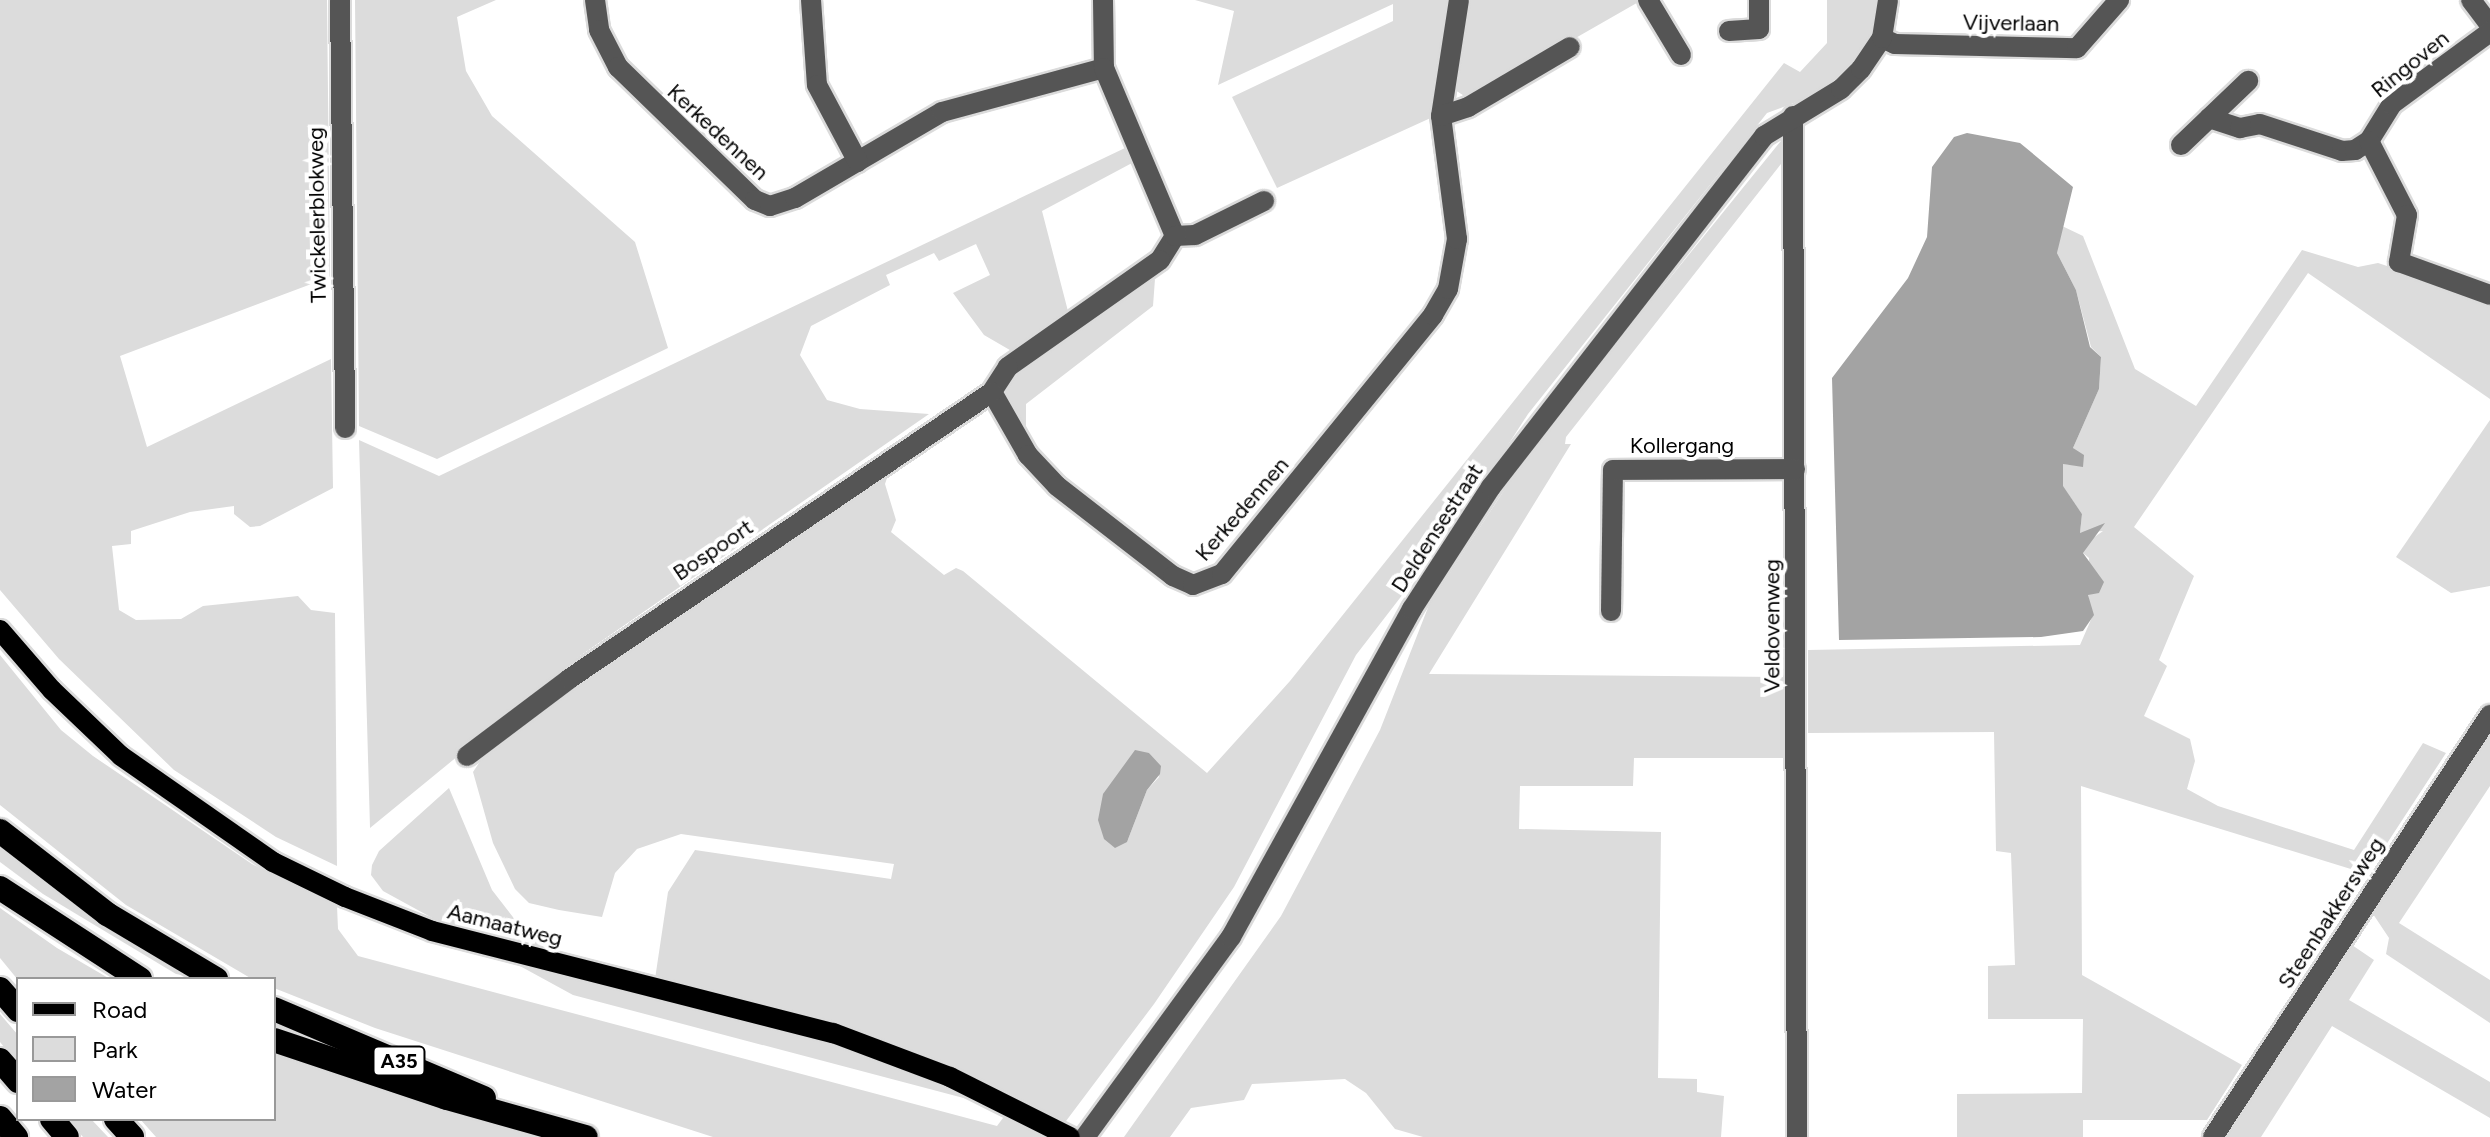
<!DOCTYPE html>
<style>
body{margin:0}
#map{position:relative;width:2490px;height:1137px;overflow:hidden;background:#fff;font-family:Figtree,sans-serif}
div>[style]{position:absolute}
.green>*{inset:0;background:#dcdcdc}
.water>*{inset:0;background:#a3a3a3}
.roads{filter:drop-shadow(2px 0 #dbdbdb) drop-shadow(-2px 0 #dbdbdb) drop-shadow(0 2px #dbdbdb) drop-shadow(0 -2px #dbdbdb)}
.minor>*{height:20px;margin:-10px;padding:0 10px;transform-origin:10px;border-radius:10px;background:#555}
.major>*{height:20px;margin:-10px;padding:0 10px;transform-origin:10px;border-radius:10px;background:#000}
.highway>*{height:24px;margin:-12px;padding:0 12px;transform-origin:12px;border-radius:12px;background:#000}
span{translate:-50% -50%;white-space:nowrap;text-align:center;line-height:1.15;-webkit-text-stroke:8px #fff;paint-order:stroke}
.shield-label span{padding:2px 6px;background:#fff;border:2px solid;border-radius:6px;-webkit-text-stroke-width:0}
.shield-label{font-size:20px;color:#000;font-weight:700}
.street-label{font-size:22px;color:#000}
.legend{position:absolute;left:16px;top:977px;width:260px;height:144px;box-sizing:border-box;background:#fff;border:2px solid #999;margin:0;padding:10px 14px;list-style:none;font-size:24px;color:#000}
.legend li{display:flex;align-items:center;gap:16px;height:40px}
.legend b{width:40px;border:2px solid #999}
</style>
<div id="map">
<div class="green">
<div style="clip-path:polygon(0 0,327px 0,330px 277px,120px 356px,147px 447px,331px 359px,333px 488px,260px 526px,250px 527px,234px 514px,234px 506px,190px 512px,131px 531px,131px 544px,112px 546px,119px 610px,136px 620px,181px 619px,203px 606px,298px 596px,311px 610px,335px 613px,337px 866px,276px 837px,174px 770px,59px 659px,0 590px)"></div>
<div style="clip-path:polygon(355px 0,496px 0,457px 17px,466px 71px,492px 116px,635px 242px,668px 348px,437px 459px,359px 426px)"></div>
<div style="clip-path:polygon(1195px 0,1453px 0,1435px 116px,1277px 188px,1232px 97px,1393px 21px,1393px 4px,1218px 85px,1234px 11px)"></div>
<div style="clip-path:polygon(1465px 0,1642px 0,1469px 99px,1452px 88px,1465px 34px)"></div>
<div style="clip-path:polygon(evenodd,1827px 0,1878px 0,1877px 27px,1862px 52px,1823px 92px,1767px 113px,1528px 414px,1457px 524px,1356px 655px,1234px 887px,1154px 1004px,1054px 1137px,713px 1137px,375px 1028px,274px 988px,274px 979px,252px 979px,126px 905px,0 805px,0 655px,61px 730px,93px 756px,252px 864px,337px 906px,338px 929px,358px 956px,997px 1126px,1009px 1110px,573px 995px,383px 891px,371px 875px,372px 865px,379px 851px,449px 788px,492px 890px,516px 921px,576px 974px,655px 979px,668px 892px,695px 850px,891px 879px,894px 864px,681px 834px,637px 849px,615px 873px,602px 917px,559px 910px,529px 903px,515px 889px,493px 843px,473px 772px,483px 757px,570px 687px,892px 463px,885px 484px,896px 520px,891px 532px,944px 575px,956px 568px,963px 571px,1207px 773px,1290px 681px,1784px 63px,1800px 72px,1827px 43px,1827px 0,1149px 753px,1159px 777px,1147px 790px,1127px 842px,1149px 753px)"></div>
<div style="clip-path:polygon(1789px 131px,1788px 155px,1566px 437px,1565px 444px,1571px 444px,1429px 674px,1789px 677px,1789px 758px,1634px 758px,1633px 786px,1520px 786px,1519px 829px,1661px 832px,1658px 1078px,1697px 1079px,1697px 1092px,1724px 1096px,1721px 1137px,1423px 1137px,1395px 1129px,1366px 1093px,1345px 1079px,1252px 1084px,1244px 1100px,1191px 1108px,1170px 1137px,1124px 1137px,1281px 916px,1380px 730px,1429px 605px,1503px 492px,1546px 431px)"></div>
<div style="clip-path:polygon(1125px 148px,1132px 163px,1042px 211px,1069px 315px,1015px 353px,984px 335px,953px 293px,990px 275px,976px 244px,939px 261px,934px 253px,886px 275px,890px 285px,811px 326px,800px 355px,827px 400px,860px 409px,929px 414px,580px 656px,370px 828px,359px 440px,439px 476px)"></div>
<div style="clip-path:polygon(2060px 225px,2083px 236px,2135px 369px,2196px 406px,2302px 250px,2358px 267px,2378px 263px,2490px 300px,2490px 399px,2308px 273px,2134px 527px,2194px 576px,2159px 660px,2167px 666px,2144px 716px,2190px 739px,2195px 761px,2187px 789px,2218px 806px,2354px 850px,2423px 743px,2446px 753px,2367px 874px,2081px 786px,2082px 975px,2242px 1065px,2207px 1120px,2083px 1120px,2083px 1137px,1957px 1137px,1957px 1094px,2082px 1093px,2083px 1019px,1988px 1019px,1988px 966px,2015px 965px,2011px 853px,1996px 851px,1994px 732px,1808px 733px,1808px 650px,2080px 645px,2093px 615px,2088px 604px,2089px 558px,2083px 553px,2086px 543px,2103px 531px,2080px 533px,2082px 514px,2063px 487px,2063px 464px,2083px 466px,2073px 448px,2099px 389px,2101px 357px,2091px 347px,2076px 290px,2057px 253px)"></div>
<div style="clip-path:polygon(1155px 279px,1153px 306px,1026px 404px,1026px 438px,1001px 396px,1005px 379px)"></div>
<div style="clip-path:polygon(2490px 420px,2490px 586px,2451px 593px,2396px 557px)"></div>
<div style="clip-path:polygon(2490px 725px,2490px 786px,2399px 923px,2490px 980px,2490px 1023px,2386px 954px,2389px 938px,2371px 911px)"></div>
<div style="clip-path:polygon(0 838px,206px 979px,176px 974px,43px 894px,0 862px)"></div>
<div style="clip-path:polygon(0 908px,57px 948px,110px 979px,18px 980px,0 958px)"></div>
<div style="clip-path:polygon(2349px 943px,2374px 960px,2349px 1000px,2490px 1082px,2490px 1118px,2332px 1026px,2261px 1137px,2221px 1137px)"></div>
<div style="clip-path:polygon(0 1014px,18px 1035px,18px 1064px,0 1042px)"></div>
<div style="clip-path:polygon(274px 1053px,375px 1088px,550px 1137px,156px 1137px,140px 1119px,274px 1119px)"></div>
<div style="clip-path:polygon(67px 1119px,91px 1119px,108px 1137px,83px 1137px)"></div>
</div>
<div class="water">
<div style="clip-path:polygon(1967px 133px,2020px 143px,2073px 187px,2057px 253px,2076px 290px,2090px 347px,2101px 357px,2099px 389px,2073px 448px,2084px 455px,2083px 467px,2063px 464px,2063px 486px,2082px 514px,2080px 533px,2105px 523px,2083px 553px,2104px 582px,2099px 593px,2088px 595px,2094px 615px,2083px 631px,2041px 637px,1839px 640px,1832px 378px,1908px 278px,1927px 237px,1932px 167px,1954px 137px)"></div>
<div style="clip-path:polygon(1135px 750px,1149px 753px,1161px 766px,1160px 774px,1147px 790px,1127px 842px,1115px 848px,1104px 839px,1098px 820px,1103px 794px)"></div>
</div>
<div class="roads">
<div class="minor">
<div style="left:340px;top:0;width:428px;rotate:89.3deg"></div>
<div style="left:595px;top:0;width:30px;rotate:82deg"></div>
<div style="left:599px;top:30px;width:42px;rotate:62.8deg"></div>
<div style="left:618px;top:67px;width:191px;rotate:44.2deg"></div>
<div style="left:755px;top:200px;width:16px;rotate:22deg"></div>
<div style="left:770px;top:206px;width:26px;rotate:-18deg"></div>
<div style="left:795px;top:198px;width:170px;rotate:-30.3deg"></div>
<div style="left:942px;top:112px;width:168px;rotate:-15.2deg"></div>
<div style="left:811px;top:0;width:85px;rotate:86deg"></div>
<div style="left:817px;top:85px;width:87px;rotate:62deg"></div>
<div style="left:1103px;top:0;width:68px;rotate:89.2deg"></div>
<div style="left:1104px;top:68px;width:182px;rotate:67.1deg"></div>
<div style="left:1175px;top:236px;width:28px;rotate:122deg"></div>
<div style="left:1160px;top:260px;width:186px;rotate:144.9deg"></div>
<div style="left:1008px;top:367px;width:30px;rotate:123deg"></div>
<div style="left:992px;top:392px;width:73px;rotate:60.3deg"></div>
<div style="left:1028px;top:455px;width:42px;rotate:46.9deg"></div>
<div style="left:1057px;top:486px;width:147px;rotate:37.8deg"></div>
<div style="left:1173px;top:576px;width:22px;rotate:24deg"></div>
<div style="left:1193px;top:585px;width:31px;rotate:-21deg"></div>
<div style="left:1222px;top:574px;width:334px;rotate:-50.8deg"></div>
<div style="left:1433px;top:315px;width:30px;rotate:-60deg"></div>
<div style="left:1448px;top:289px;width:51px;rotate:-79.8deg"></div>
<div style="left:1457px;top:239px;width:124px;rotate:-97.4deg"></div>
<div style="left:1441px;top:116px;width:117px;rotate:-81.2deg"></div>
<div style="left:1648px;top:0;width:64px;rotate:59deg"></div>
<div style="left:2471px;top:0;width:31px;rotate:53deg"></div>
<div style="left:1729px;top:31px;width:30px;rotate:-4deg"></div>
<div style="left:1759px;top:29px;width:29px;rotate:-90deg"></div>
<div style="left:1882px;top:38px;width:14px;rotate:25deg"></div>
<div style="left:1895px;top:44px;width:182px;rotate:1.3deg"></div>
<div style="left:2077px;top:48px;width:64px;rotate:-48.8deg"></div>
<div style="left:1441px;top:116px;width:28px;rotate:-18deg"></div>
<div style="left:1468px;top:107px;width:118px;rotate:-30.5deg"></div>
<div style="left:1793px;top:116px;width:1021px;rotate:89.78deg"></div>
<div style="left:2209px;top:118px;width:33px;rotate:18deg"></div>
<div style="left:2240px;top:128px;width:20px;rotate:-11deg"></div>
<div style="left:2260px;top:124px;width:86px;rotate:18.2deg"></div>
<div style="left:2342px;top:151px;width:13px;rotate:-4deg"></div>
<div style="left:2355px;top:150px;width:17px;rotate:-33deg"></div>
<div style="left:2369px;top:141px;width:44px;rotate:-58.1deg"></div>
<div style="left:2392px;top:104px;width:122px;rotate:-36.3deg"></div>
<div style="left:2369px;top:141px;width:83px;rotate:62.8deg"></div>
<div style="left:2407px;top:215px;width:48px;rotate:99.7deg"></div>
<div style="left:2399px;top:262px;width:97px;rotate:19.9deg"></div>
<div style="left:2181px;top:145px;width:93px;rotate:-43.7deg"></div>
<div style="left:1175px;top:236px;width:20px;rotate:-3deg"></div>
<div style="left:1195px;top:235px;width:77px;rotate:-26.2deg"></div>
<div style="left:1611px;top:611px;width:141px;rotate:-89.2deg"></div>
<div style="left:1613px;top:470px;width:182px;rotate:-0.3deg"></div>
<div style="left:467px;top:756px;width:128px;rotate:-37deg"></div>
<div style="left:569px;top:679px;width:511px;rotate:-34.16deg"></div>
<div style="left:1085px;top:1137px;width:248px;rotate:-53.9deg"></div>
<div style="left:1231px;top:937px;width:375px;rotate:-61.1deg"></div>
<div style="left:1412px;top:609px;width:145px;rotate:-57.1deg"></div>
<div style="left:1491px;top:487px;width:445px;rotate:-52.1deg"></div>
<div style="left:1764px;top:136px;width:90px;rotate:-31.4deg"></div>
<div style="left:1841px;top:89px;width:28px;rotate:-45deg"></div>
<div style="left:1861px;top:69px;width:37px;rotate:-56deg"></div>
<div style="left:1882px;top:38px;width:38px;rotate:-81deg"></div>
<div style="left:2213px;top:1137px;width:505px;rotate:-56.72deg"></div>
</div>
<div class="major">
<div style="left:0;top:630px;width:79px;rotate:49.1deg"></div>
<div style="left:52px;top:690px;width:95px;rotate:43.7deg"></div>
<div style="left:121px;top:756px;width:185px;rotate:34.9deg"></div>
<div style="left:273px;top:862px;width:80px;rotate:25.9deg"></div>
<div style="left:345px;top:897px;width:93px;rotate:21.3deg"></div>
<div style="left:432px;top:931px;width:414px;rotate:14.3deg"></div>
<div style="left:833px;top:1033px;width:125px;rotate:20.6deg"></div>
<div style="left:950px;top:1077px;width:134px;rotate:26.6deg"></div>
</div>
<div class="highway">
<div style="left:0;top:831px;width:135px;rotate:37.8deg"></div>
<div style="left:107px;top:914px;width:127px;rotate:30.8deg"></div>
<div style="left:0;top:888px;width:167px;rotate:33deg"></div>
<div style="left:0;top:989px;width:28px;rotate:49deg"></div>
<div style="left:274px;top:1009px;width:228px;rotate:23deg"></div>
<div style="left:274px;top:1040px;width:182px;rotate:18.5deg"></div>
<div style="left:447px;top:1098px;width:144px;rotate:15.7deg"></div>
<div style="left:0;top:1060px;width:28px;rotate:49deg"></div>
<div style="left:0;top:1118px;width:25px;rotate:50deg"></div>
<div style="left:52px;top:1119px;width:23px;rotate:50deg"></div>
<div style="left:116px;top:1119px;width:24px;rotate:48deg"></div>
</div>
</div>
<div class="shield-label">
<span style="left:399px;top:1061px">A35</span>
</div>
<div class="street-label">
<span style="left:2011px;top:23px;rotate:1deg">Vijverlaan</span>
<span style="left:2410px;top:64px;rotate:-39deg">Ringoven</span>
<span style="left:718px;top:132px;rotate:43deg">Kerkedennen</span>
<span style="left:317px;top:215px;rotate:-91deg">Twickelerblokweg</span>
<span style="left:1682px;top:446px">Kollergang</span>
<span style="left:1242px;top:509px;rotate:-49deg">Kerkedennen</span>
<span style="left:1437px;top:528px;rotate:-57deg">Deldensestraat</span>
<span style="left:713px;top:550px;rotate:-34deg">Bospoort</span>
<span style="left:1772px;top:626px;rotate:-90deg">Veldovenweg</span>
<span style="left:2331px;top:913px;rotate:-57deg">Steenbakkersweg</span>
<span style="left:505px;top:925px;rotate:14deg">Aamaatweg</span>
</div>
<ul class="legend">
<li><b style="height:10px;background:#000"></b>Road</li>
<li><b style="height:22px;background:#dcdcdc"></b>Park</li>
<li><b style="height:22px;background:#a3a3a3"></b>Water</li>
</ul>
</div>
